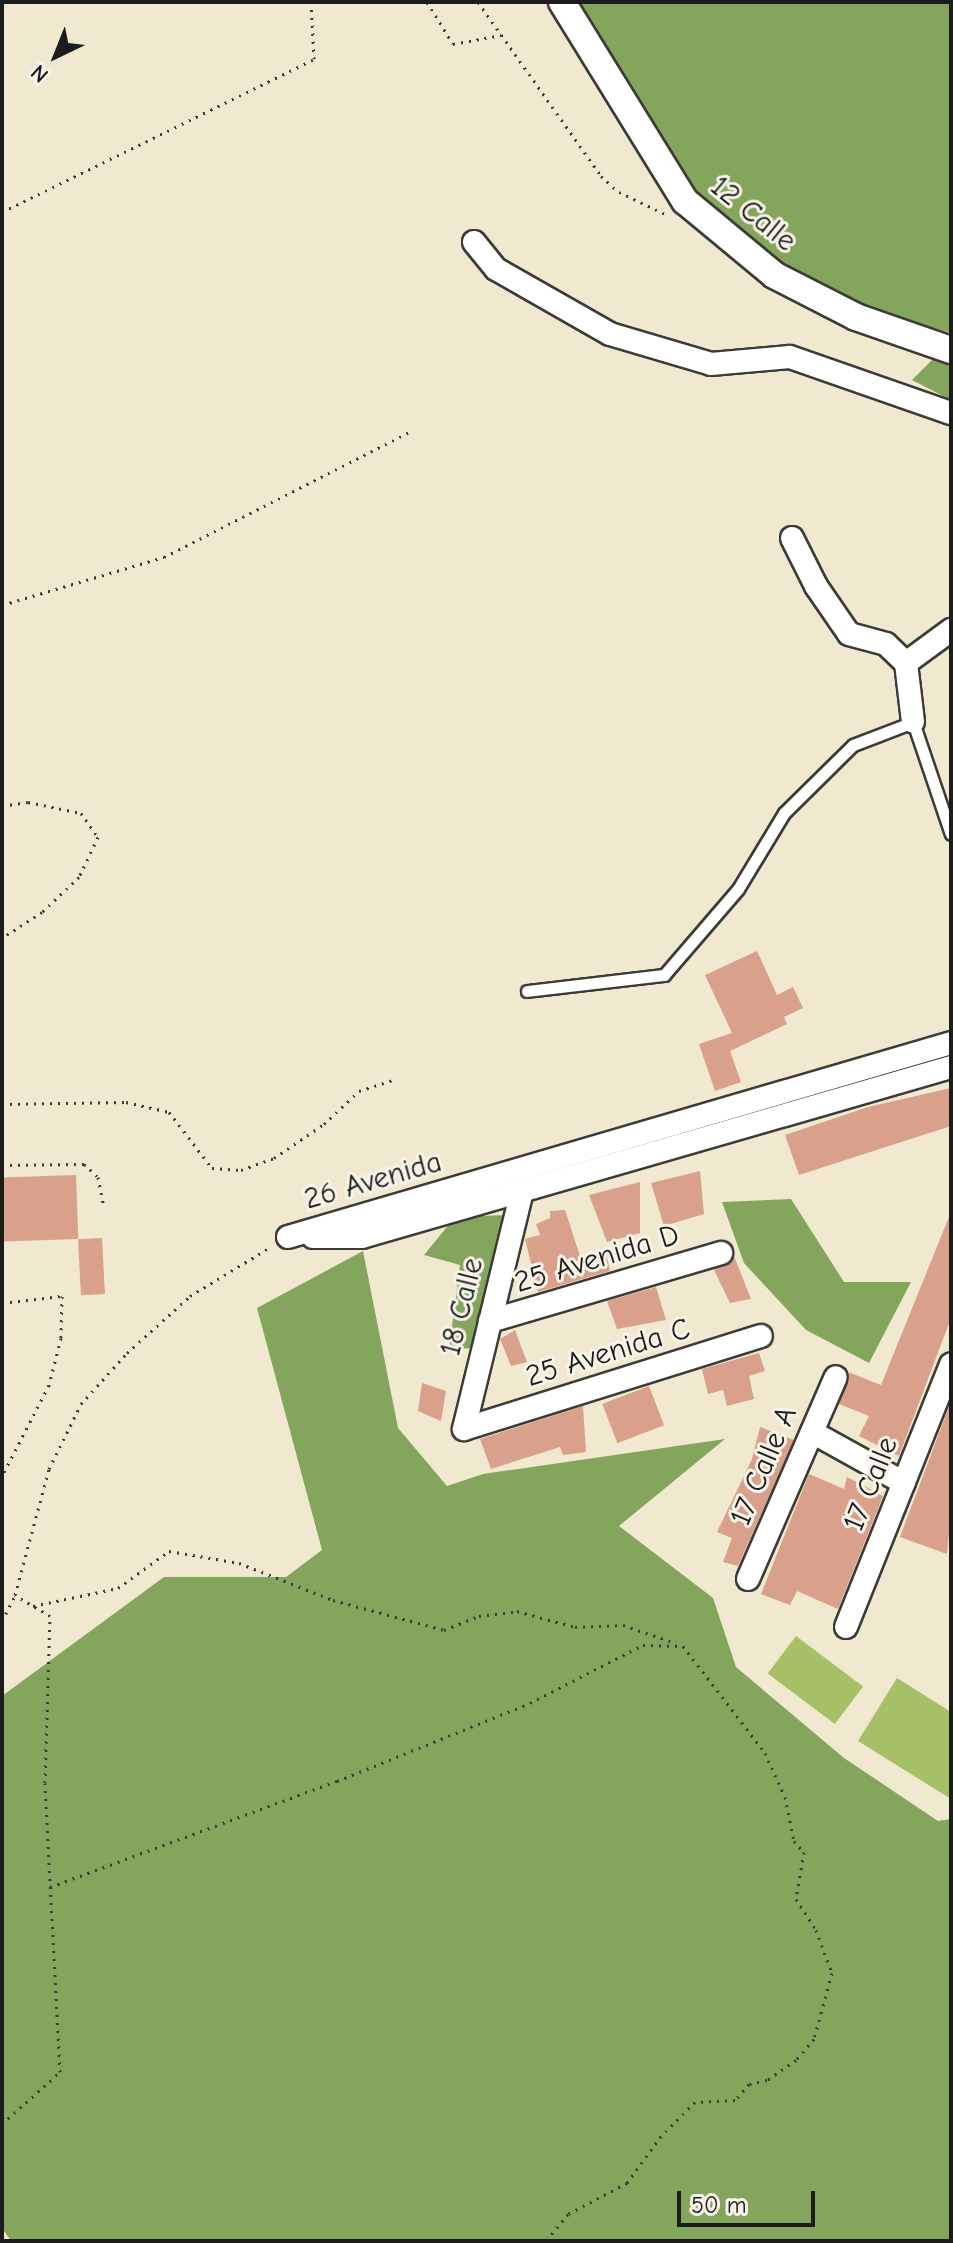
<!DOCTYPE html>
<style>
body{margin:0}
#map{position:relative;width:953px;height:2243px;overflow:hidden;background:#f0e8cf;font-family:"Comic Neue",sans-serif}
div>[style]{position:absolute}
.green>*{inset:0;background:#a5c067;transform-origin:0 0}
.forest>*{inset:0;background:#84a65c}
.building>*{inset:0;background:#d9a18c;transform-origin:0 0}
.path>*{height:3px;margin-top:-1.5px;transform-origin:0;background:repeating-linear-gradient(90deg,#3c3b37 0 2px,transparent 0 8px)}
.roads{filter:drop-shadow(2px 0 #3c3b37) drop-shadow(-2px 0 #3c3b37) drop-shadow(0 2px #3c3b37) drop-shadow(0 -2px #3c3b37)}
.service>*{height:11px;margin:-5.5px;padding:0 5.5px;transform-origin:5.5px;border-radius:5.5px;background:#fff}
.minor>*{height:22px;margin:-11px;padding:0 11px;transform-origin:11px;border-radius:11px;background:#fff}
.tertiary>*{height:26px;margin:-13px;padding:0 13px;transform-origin:13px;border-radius:13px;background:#fff}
span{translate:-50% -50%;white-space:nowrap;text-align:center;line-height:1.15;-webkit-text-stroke:6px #f7f3e8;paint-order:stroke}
.street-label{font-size:30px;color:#1c1c1c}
.frame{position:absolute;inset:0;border:4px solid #1c1c1c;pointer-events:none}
.north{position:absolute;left:16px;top:16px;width:80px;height:80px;-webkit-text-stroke:6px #f7f3e8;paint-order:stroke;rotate:223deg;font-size:22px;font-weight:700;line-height:32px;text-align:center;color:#1c1c1c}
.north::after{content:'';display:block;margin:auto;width:28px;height:36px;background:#1c1c1c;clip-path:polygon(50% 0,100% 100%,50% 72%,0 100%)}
.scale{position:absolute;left:677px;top:2191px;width:138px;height:36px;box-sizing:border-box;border:4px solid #1c1c1c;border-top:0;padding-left:10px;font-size:24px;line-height:28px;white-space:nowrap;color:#1c1c1c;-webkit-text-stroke:6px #f7f3e8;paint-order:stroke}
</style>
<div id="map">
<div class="green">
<div style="left:796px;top:1636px;width:84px;height:47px;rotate:37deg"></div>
<div style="clip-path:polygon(897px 1678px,951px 1712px,951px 1799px,858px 1741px)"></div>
</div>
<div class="forest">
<div style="clip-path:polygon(570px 2px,951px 2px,951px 333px,847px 303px,786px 268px,688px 190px)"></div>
<div style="clip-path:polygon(938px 354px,951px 358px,951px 400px,912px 380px)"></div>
<div style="clip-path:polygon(791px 1199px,844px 1282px,911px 1282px,869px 1363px,806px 1330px,744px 1263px,722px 1202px)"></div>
<div style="clip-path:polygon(506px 1215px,476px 1348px,449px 1349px,460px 1265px,424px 1255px,455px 1217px)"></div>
<div style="clip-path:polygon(363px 1251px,398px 1428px,447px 1486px,483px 1474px,725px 1439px,619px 1526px,713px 1598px,736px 1667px,844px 1758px,938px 1821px,951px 1819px,951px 2241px,11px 2241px,2px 2228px,2px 1696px,164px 1577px,286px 1577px,322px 1550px,257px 1308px)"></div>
</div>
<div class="building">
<div style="clip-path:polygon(757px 951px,777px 995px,793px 987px,803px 1008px,784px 1017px,787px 1024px,730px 1051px,741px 1082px,715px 1091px,699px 1044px,732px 1033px,705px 975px)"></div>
<div style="clip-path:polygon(951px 1088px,951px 1126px,799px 1175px,785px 1135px,868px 1107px)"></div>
<div style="clip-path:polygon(700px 1171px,704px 1214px,664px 1226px,651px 1183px)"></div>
<div style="left:76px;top:1175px;width:64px;height:74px;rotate:88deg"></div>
<div style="clip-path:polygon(640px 1182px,640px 1233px,607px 1242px,589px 1195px)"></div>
<div style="clip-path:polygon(565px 1210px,581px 1259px,606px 1253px,610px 1271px,538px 1292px,525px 1239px,540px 1235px,536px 1224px,550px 1218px,550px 1211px)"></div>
<div style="clip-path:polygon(951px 1212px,951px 1318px,899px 1456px,859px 1436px,869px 1416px,839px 1404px,848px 1372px,881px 1385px)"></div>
<div style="left:102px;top:1238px;width:56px;height:24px;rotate:87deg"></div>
<div style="clip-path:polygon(734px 1256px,751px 1299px,730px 1303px,714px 1270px)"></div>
<div style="clip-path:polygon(656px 1287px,666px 1320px,617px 1329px,607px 1301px)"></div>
<div style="clip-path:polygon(515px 1330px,527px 1362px,511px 1366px,500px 1339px)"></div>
<div style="clip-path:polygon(759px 1353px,765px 1371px,749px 1376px,754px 1399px,727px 1406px,723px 1390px,708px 1394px,702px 1369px)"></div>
<div style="clip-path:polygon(422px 1383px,446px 1391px,441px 1421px,418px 1411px)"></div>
<div style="left:649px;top:1386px;width:42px;height:50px;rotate:69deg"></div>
<div style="clip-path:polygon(950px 1404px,951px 1511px,947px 1554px,900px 1537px)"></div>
<div style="clip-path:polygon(583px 1406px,586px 1452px,563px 1455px,560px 1447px,491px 1469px,480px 1439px)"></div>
<div style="clip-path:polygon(760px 1427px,794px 1440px,738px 1566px,723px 1562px,732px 1538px,717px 1532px,752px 1459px)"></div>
<div style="clip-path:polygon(809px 1474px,844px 1489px,847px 1477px,883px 1496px,838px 1609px,797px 1591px,790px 1605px,761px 1594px)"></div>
</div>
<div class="path">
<div style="left:427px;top:2px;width:49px;rotate:58.2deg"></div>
<div style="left:453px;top:44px;width:49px;rotate:-10.6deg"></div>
<div style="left:478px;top:2px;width:213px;rotate:54.7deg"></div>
<div style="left:601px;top:176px;width:24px;rotate:42deg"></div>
<div style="left:619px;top:192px;width:53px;rotate:25.6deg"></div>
<div style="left:2px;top:212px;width:347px;rotate:-26.1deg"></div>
<div style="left:314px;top:59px;width:57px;rotate:-93deg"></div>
<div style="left:2px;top:605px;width:169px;rotate:-16.5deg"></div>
<div style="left:164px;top:557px;width:277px;rotate:-27deg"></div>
<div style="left:2px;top:806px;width:26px;rotate:-9deg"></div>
<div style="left:28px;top:802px;width:54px;rotate:11.7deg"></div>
<div style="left:81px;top:813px;width:29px;rotate:55deg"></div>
<div style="left:98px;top:837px;width:44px;rotate:115.4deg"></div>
<div style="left:79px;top:877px;width:51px;rotate:136.6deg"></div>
<div style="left:42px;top:912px;width:48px;rotate:147deg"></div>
<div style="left:2px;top:1104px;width:124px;rotate:-0.9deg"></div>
<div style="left:126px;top:1102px;width:44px;rotate:13.1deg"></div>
<div style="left:169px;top:1112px;width:71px;rotate:52.5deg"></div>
<div style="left:212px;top:1168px;width:29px;rotate:4deg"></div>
<div style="left:241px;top:1170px;width:35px;rotate:-20deg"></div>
<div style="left:274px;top:1158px;width:60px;rotate:-34.2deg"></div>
<div style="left:324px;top:1124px;width:48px;rotate:-43.3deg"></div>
<div style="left:359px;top:1091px;width:36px;rotate:-18deg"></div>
<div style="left:2px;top:1165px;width:82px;rotate:-0.7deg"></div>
<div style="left:84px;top:1164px;width:19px;rotate:43deg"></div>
<div style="left:98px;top:1177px;width:32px;rotate:79deg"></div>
<div style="left:2px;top:1303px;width:60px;rotate:-6.7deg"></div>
<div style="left:62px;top:1296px;width:42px;rotate:91.4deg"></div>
<div style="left:61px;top:1338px;width:49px;rotate:104.3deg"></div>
<div style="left:49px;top:1385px;width:102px;rotate:117.3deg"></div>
<div style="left:33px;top:1606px;width:87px;rotate:-12deg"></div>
<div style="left:118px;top:1588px;width:63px;rotate:-36deg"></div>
<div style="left:169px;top:1551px;width:71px;rotate:9.7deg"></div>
<div style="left:239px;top:1563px;width:101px;rotate:21.5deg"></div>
<div style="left:333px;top:1600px;width:115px;rotate:15.1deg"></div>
<div style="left:444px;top:1630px;width:38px;rotate:-22deg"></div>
<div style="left:479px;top:1616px;width:38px;rotate:-7deg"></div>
<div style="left:517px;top:1611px;width:60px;rotate:15.4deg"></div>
<div style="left:575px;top:1627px;width:48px;rotate:-2.4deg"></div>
<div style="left:623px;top:1625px;width:56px;rotate:18.8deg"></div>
<div style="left:2px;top:1621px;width:29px;rotate:-63deg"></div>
<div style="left:50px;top:1887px;width:306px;rotate:-20.3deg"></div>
<div style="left:337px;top:1781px;width:208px;rotate:-22deg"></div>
<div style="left:530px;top:1703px;width:127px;rotate:-27.2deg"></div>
<div style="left:643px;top:1645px;width:40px;rotate:1.4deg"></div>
<div style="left:683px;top:1646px;width:135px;rotate:52.5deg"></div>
<div style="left:765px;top:1753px;width:48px;rotate:65.6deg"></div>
<div style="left:785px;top:1797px;width:45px;rotate:78.4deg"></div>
<div style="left:794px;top:1841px;width:15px;rotate:48deg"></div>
<div style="left:804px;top:1852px;width:48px;rotate:99.7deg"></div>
<div style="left:796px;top:1899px;width:37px;rotate:57deg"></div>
<div style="left:816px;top:1930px;width:46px;rotate:69.6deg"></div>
<div style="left:832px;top:1973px;width:68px;rotate:105.3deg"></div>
<div style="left:814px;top:2039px;width:28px;rotate:131deg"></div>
<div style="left:796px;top:2060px;width:35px;rotate:145deg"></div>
<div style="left:767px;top:2080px;width:18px;rotate:167deg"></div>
<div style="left:749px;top:2084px;width:21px;rotate:131deg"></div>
<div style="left:735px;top:2100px;width:40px;rotate:177.1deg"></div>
<div style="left:695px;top:2102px;width:48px;rotate:135deg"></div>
<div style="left:661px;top:2136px;width:58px;rotate:125.9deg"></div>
<div style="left:627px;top:2183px;width:67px;rotate:152.3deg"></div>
<div style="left:568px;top:2214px;width:35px;rotate:129deg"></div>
<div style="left:2px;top:2124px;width:78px;rotate:-41.9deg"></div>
<div style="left:60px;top:2072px;width:289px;rotate:-93deg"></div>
<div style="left:45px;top:1783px;width:167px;rotate:-88.3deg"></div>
<div style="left:50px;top:1616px;width:41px;rotate:-149deg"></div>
<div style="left:15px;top:1595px;width:131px;rotate:-74.9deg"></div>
<div style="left:49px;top:1469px;width:72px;rotate:-63.8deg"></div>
<div style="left:81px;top:1404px;width:69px;rotate:-48deg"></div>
<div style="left:127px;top:1353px;width:85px;rotate:-42.1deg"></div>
<div style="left:190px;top:1296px;width:92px;rotate:-31.3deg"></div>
</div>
<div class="roads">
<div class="service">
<div style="left:527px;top:991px;width:138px;rotate:-6.7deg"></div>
<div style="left:664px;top:975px;width:113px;rotate:-49.3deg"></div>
<div style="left:738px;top:889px;width:89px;rotate:-58.8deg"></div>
<div style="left:784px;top:813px;width:97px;rotate:-44.6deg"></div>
<div style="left:853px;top:745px;width:64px;rotate:-21deg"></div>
<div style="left:913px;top:722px;width:118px;rotate:71.3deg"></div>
</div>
<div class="minor">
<div style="left:474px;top:242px;width:35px;rotate:51deg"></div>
<div style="left:496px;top:269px;width:131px;rotate:29.7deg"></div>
<div style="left:610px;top:334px;width:105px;rotate:16.5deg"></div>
<div style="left:711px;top:364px;width:79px;rotate:-5.1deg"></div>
<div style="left:790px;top:357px;width:170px;rotate:19.2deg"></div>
<div style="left:792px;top:538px;width:54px;rotate:63.4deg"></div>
<div style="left:816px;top:586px;width:58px;rotate:55.5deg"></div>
<div style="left:849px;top:634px;width:38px;rotate:15deg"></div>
<div style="left:886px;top:644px;width:28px;rotate:44deg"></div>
<div style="left:906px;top:663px;width:56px;rotate:-36.3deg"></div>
<div style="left:906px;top:663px;width:59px;rotate:83.2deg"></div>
<div style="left:522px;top:1191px;width:245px;rotate:103.7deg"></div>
<div style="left:464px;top:1429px;width:311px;rotate:-17.4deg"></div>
<div style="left:288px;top:1237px;width:691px;rotate:-16.31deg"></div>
<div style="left:313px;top:1237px;width:49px"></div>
<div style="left:362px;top:1237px;width:613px;rotate:-16.1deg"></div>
<div style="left:490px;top:1321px;width:241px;rotate:-16.4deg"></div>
<div style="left:812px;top:1432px;width:105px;rotate:29deg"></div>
<div style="left:748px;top:1579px;width:220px;rotate:-66.5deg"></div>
<div style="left:846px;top:1627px;width:283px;rotate:-68.2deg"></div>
</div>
<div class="tertiary">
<div style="left:562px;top:2px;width:234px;rotate:58.3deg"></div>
<div style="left:685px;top:201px;width:116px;rotate:39.7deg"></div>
<div style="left:774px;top:275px;width:92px;rotate:27.1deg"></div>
<div style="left:856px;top:317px;width:101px;rotate:19.2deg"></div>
</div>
</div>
<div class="street-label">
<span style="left:753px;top:214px;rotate:39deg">12 Calle</span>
<span style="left:373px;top:1181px;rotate:-16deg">26 Avenida</span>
<span style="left:597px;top:1259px;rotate:-17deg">25 Avenida D</span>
<span style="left:462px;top:1307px;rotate:-76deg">18 Calle</span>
<span style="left:608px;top:1353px;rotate:-17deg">25 Avenida C</span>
<span style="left:764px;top:1466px;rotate:-67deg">17 Calle A</span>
<span style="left:871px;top:1484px;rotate:-68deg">17 Calle</span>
</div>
<div class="frame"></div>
<div class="north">N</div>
<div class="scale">50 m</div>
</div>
